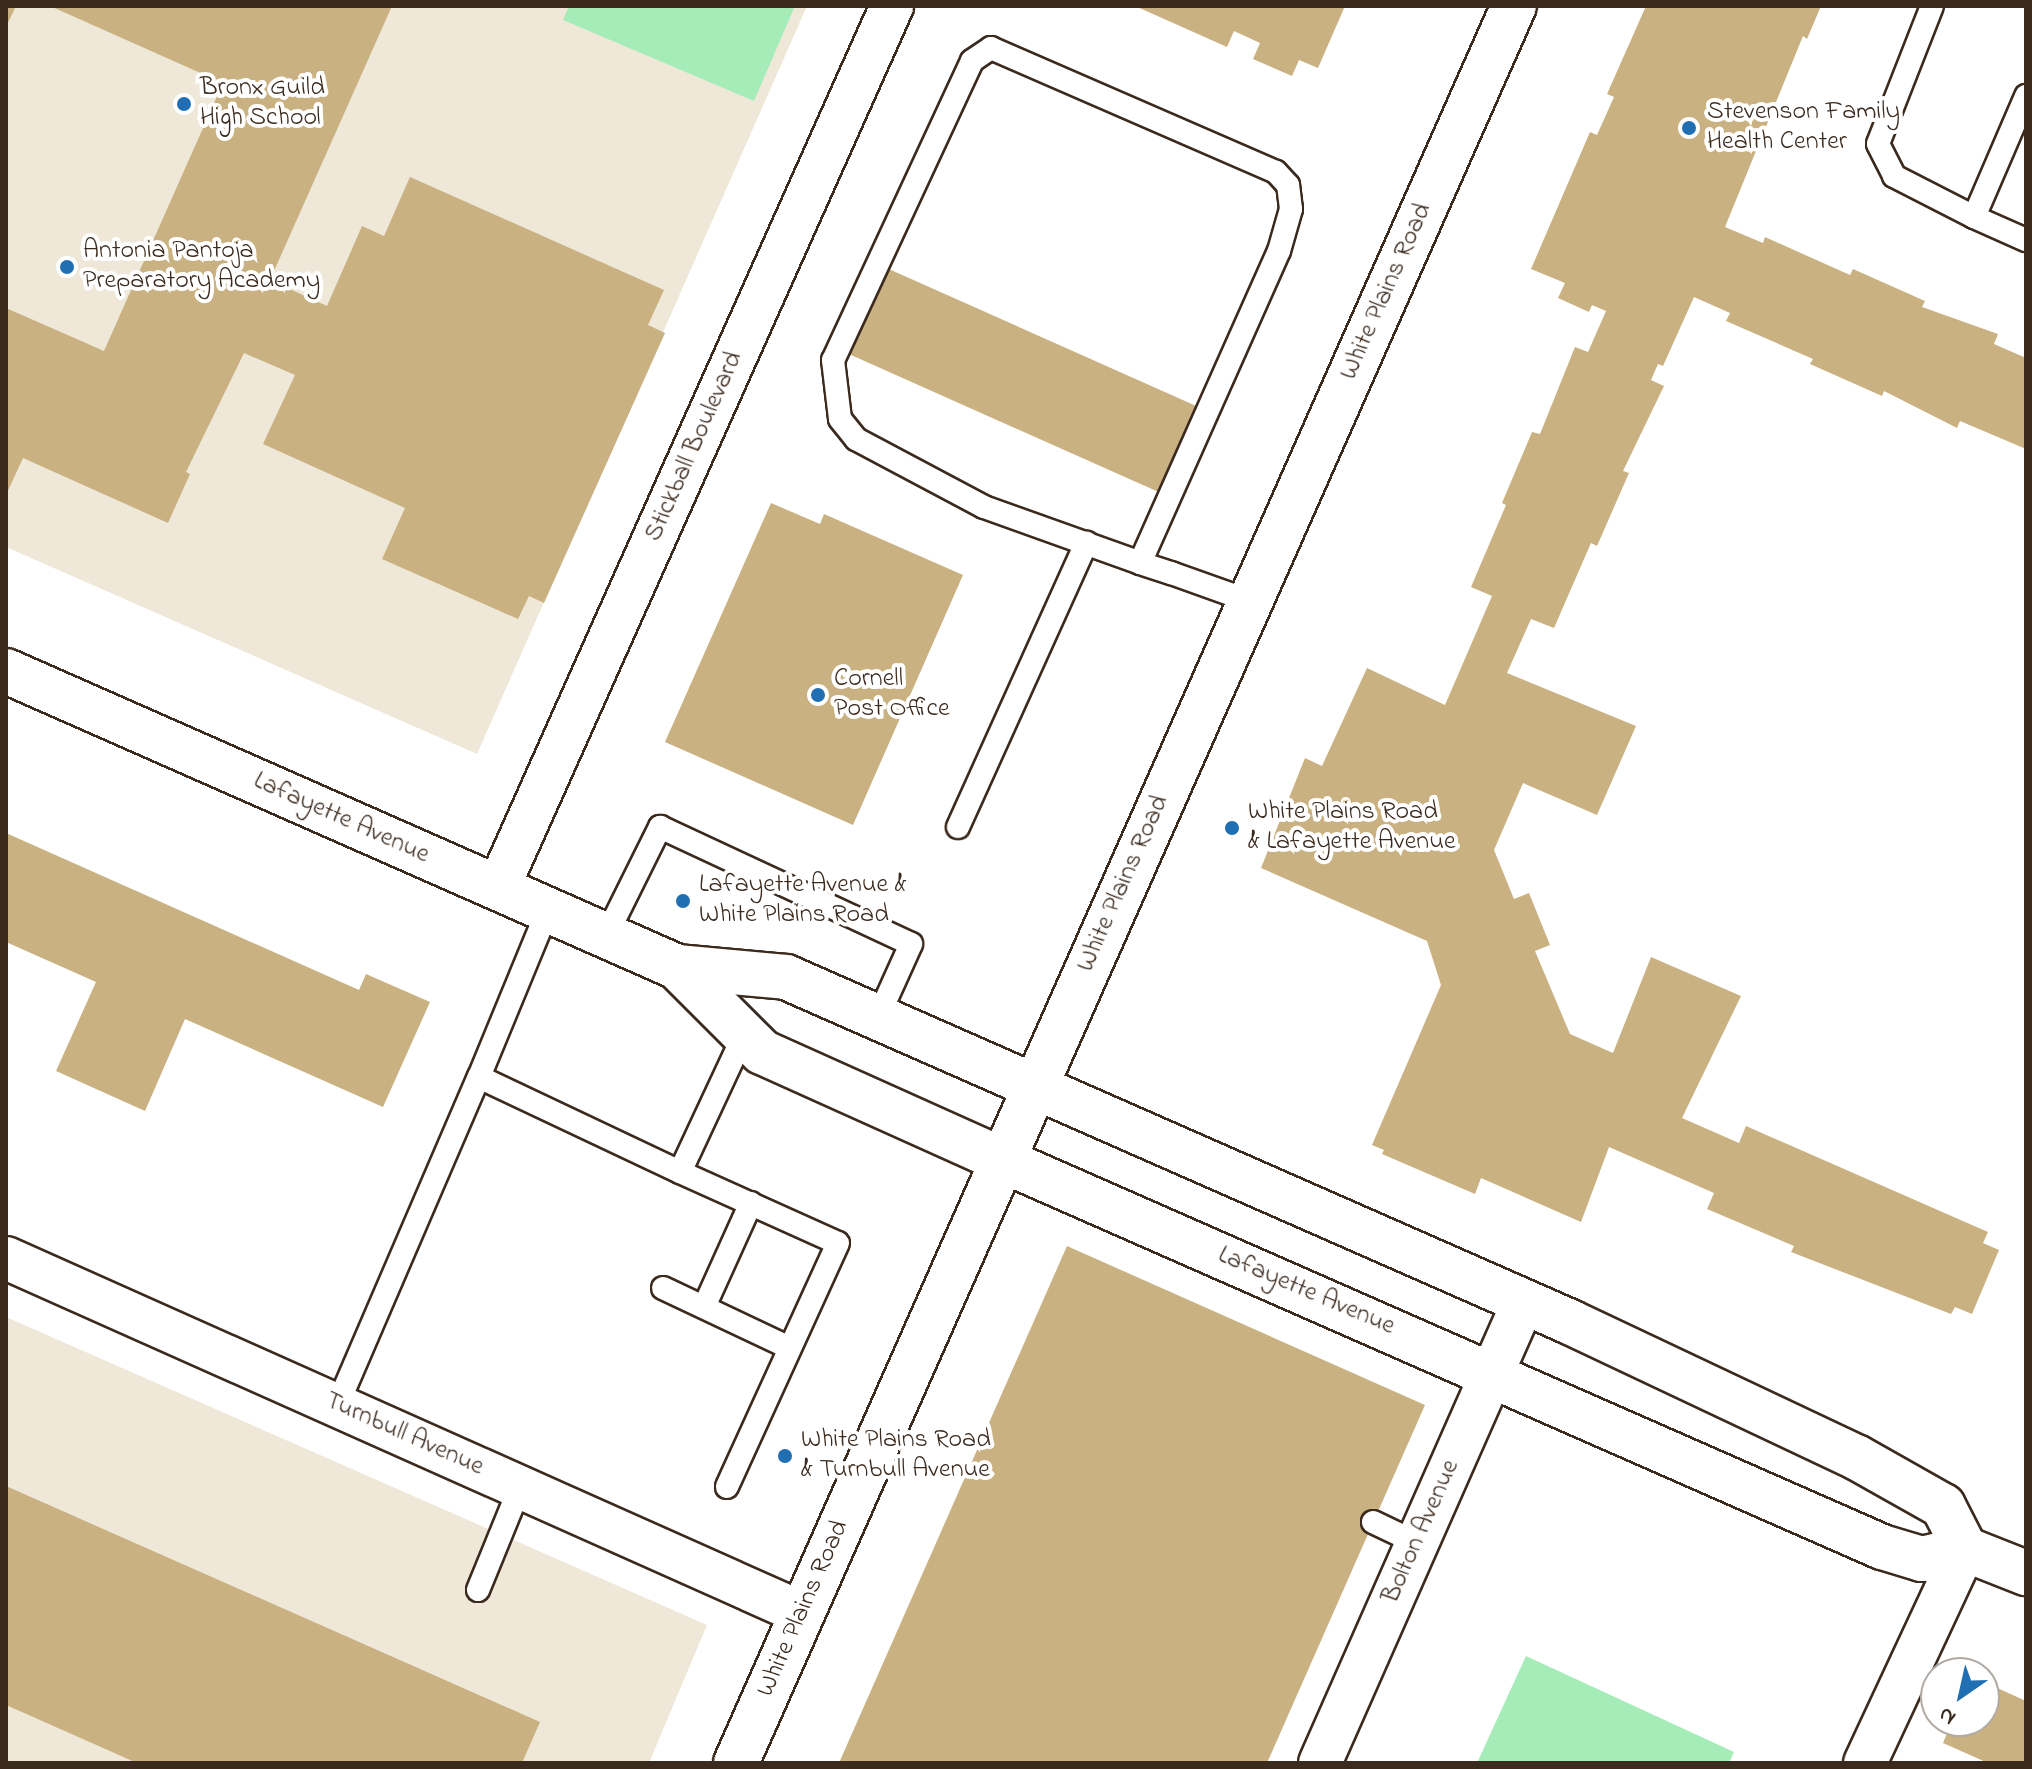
<!DOCTYPE html>
<style>
body{margin:0}
#map{position:relative;width:2032px;height:1769px;overflow:hidden;background:#fff;font-family:"Indie Flower",sans-serif}
div>[style]{position:absolute}
.built>*{inset:0;background:#efe8d9}
.green>*{inset:0;background:#a6ecb8}
.building>*{inset:0;background:#c9b181;transform-origin:0 0}
.roads{filter:drop-shadow(2px 0 #3b2a1e) drop-shadow(-2px 0 #3b2a1e) drop-shadow(0 2px #3b2a1e) drop-shadow(0 -2px #3b2a1e)}
.service>*{height:22px;margin:-11px;padding:0 11px;transform-origin:11px;border-radius:11px;background:#fff}
.minor>*{height:42px;margin:-21px;padding:0 21px;transform-origin:21px;border-radius:21px;background:#fff}
.tertiary>*{height:44px;margin:-22px;padding:0 22px;transform-origin:22px;border-radius:22px;background:#fff}
.secondary>*{height:44px;margin:-22px;padding:0 22px;transform-origin:22px;border-radius:22px;background:#fff}
.dots>*{width:22px;height:22px;translate:-50% -50%;box-sizing:border-box;border:4px solid #fff;border-radius:50%}
span{translate:-50% -50%;white-space:nowrap;text-align:center;line-height:1.15;-webkit-text-stroke:8px #fff;paint-order:stroke}
.poi-label{font-size:26px;color:#3b2a1e}
.left{translate:0 -50%;text-align:left}
.street-label{font-size:26px;color:#3b2a1e}
.frame{position:absolute;inset:0;border:8px solid #3b2a1e;pointer-events:none}
.north{position:absolute;left:1920px;top:1657px;width:80px;height:80px;box-sizing:border-box;background:#fff;border:2px solid #b1aaa5;border-radius:50%;rotate:214deg;font-size:22px;font-weight:700;line-height:32px;text-align:center;color:#3b2a1e}
.north::after{content:'';display:block;margin:auto;width:28px;height:36px;background:#1f6fb2;clip-path:polygon(50% 0,100% 100%,50% 72%,0 100%)}
</style>
<div id="map">
<div class="built">
<div style="clip-path:polygon(6px 6px,807px 6px,477px 754px,6px 547px)"></div>
<div style="clip-path:polygon(6px 1317px,707px 1625px,649px 1763px,6px 1763px)"></div>
</div>
<div class="green">
<div style="clip-path:polygon(569px 6px,795px 6px,754px 101px,563px 20px)"></div>
<div style="clip-path:polygon(1526px 1656px,1734px 1752px,1729px 1763px,1477px 1763px)"></div>
</div>
<div class="building">
<div style="clip-path:polygon(6px 6px,16px 6px,6px 27px)"></div>
<div style="clip-path:polygon(50px 6px,392px 6px,270px 280px,327px 306px,362px 226px,384px 236px,410px 177px,664px 290px,648px 325px,665px 333px,544px 603px,529px 596px,518px 619px,382px 559px,405px 508px,263px 444px,295px 375px,244px 353px,186px 472px,190px 474px,168px 523px,23px 458px,6px 495px,6px 308px,104px 351px,223px 83px)"></div>
<div style="clip-path:polygon(1135px 6px,1345px 6px,1318px 68px,1299px 60px,1292px 76px,1253px 59px,1260px 43px,1234px 31px,1227px 47px)"></div>
<div style="clip-path:polygon(1646px 6px,1821px 6px,1807px 39px,1803px 36px,1725px 227px,1763px 243px,1765px 237px,1850px 275px,1853px 269px,1925px 301px,1922px 307px,1998px 334px,1994px 344px,2026px 358px,2026px 449px,1960px 421px,1957px 428px,1884px 391px,1882px 396px,1810px 364px,1813px 359px,1726px 321px,1730px 313px,1694px 297px,1663px 366px,1658px 364px,1651px 380px,1664px 386px,1623px 471px,1629px 473px,1597px 546px,1591px 543px,1554px 628px,1531px 619px,1507px 673px,1636px 726px,1597px 815px,1523px 783px,1494px 850px,1514px 899px,1529px 893px,1550px 945px,1535px 951px,1570px 1034px,1613px 1053px,1651px 957px,1741px 996px,1682px 1118px,1739px 1143px,1746px 1126px,1988px 1232px,1983px 1243px,1999px 1250px,1972px 1314px,1955px 1307px,1951px 1314px,1791px 1252px,1794px 1246px,1707px 1209px,1714px 1193px,1609px 1147px,1581px 1222px,1481px 1178px,1475px 1194px,1382px 1154px,1384px 1150px,1372px 1145px,1441px 985px,1427px 941px,1261px 868px,1305px 758px,1322px 766px,1367px 668px,1445px 705px,1492px 596px,1471px 587px,1506px 505px,1502px 503px,1532px 432px,1540px 434px,1575px 347px,1588px 352px,1606px 311px,1592px 305px,1589px 312px,1558px 298px,1565px 283px,1531px 269px,1590px 132px,1597px 135px,1614px 97px,1607px 94px)"></div>
<div style="left:882px;top:266px;width:344px;height:94px;rotate:24deg"></div>
<div style="clip-path:polygon(771px 503px,820px 524px,824px 514px,963px 575px,853px 825px,665px 742px)"></div>
<div style="clip-path:polygon(6px 833px,359px 990px,366px 974px,430px 1002px,383px 1107px,185px 1019px,145px 1111px,56px 1071px,96px 982px,6px 942px)"></div>
<div style="clip-path:polygon(1067px 1246px,1425px 1405px,1267px 1763px,839px 1763px)"></div>
<div style="clip-path:polygon(6px 1486px,540px 1722px,522px 1763px,137px 1763px,6px 1705px)"></div>
<div style="clip-path:polygon(1984px 1682px,2026px 1701px,2026px 1763px,1988px 1763px,1943px 1743px,1952px 1721px,1984px 1721px)"></div>
</div>
<div class="roads">
<div class="service">
<div style="left:1932px;top:6px;width:148px;rotate:111.4deg"></div>
<div style="left:1878px;top:144px;width:36px;rotate:63deg"></div>
<div style="left:1894px;top:176px;width:90px;rotate:27.1deg"></div>
<div style="left:1974px;top:217px;width:132px;rotate:-66.7deg"></div>
<div style="left:1974px;top:217px;width:57px;rotate:23.9deg"></div>
<div style="left:1140px;top:563px;width:342px;rotate:-66deg"></div>
<div style="left:1279px;top:251px;width:44px;rotate:-74.1deg"></div>
<div style="left:1291px;top:209px;width:24px;rotate:-97deg"></div>
<div style="left:1288px;top:185px;width:18px;rotate:-133deg"></div>
<div style="left:1276px;top:172px;width:311px;rotate:-156.5deg"></div>
<div style="left:991px;top:48px;width:23px;rotate:146deg"></div>
<div style="left:972px;top:61px;width:330px;rotate:114.9deg"></div>
<div style="left:833px;top:360px;width:59px;rotate:83.2deg"></div>
<div style="left:840px;top:419px;width:26px;rotate:51deg"></div>
<div style="left:856px;top:439px;width:145px;rotate:28deg"></div>
<div style="left:984px;top:507px;width:166px;rotate:19.7deg"></div>
<div style="left:1140px;top:563px;width:33px;rotate:18deg"></div>
<div style="left:1171px;top:573px;width:83px;rotate:19.7deg"></div>
<div style="left:958px;top:827px;width:312px;rotate:-65.7deg"></div>
<div style="left:606px;top:936px;width:122px;rotate:-63.6deg"></div>
<div style="left:660px;top:827px;width:277px;rotate:25deg"></div>
<div style="left:911px;top:944px;width:80px;rotate:114.3deg"></div>
<div style="left:479px;top:1077px;width:181px;rotate:-67.6deg"></div>
<div style="left:680px;top:1172px;width:173px;rotate:24.2deg"></div>
<div style="left:838px;top:1243px;width:268px;rotate:114.5deg"></div>
<div style="left:663px;top:1288px;width:140px;rotate:25.3deg"></div>
<div style="left:704px;top:1307px;width:114px;rotate:-65.7deg"></div>
<div style="left:337px;top:1406px;width:358px;rotate:-66.7deg"></div>
<div style="left:479px;top:1077px;width:222px;rotate:25.3deg"></div>
<div style="left:680px;top:1172px;width:151px;rotate:-65deg"></div>
<div style="left:1373px;top:1522px;width:49px;rotate:25.5deg"></div>
<div style="left:478px;top:1590px;width:111px;rotate:-67.8deg"></div>
</div>
<div class="minor">
<div style="left:498px;top:888px;width:966px;rotate:-65.93deg"></div>
<div style="left:6px;top:1258px;width:872px;rotate:24.04deg"></div>
<div style="left:1320px;top:1763px;width:505px;rotate:-66.18deg"></div>
<div style="left:1865px;top:1763px;width:236px;rotate:-65deg"></div>
</div>
<div class="tertiary">
<div style="left:6px;top:671px;width:733px;rotate:23.8deg"></div>
<div style="left:677px;top:967px;width:109px;rotate:5.2deg"></div>
<div style="left:786px;top:977px;width:857px;rotate:23.75deg"></div>
<div style="left:1570px;top:1322px;width:316px;rotate:25.3deg"></div>
<div style="left:1856px;top:1457px;width:100px;rotate:29.4deg"></div>
<div style="left:1943px;top:1506px;width:48px;rotate:62.9deg"></div>
<div style="left:677px;top:967px;width:120px;rotate:45deg"></div>
<div style="left:762px;top:1052px;width:263px;rotate:24.2deg"></div>
<div style="left:1002px;top:1160px;width:961px;rotate:23.74deg"></div>
<div style="left:1882px;top:1547px;width:42px;rotate:16.7deg"></div>
<div style="left:1922px;top:1559px;width:44px;rotate:-13.1deg"></div>
<div style="left:1965px;top:1549px;width:66px;rotate:21.5deg"></div>
</div>
<div class="secondary">
<div style="left:736px;top:1763px;width:1922px;rotate:-66.12deg"></div>
</div>
</div>
<div class="dots">
<div style="left:184px;top:104px;background:#1f6fb2"></div>
<div style="left:1689px;top:128px;background:#1f6fb2"></div>
<div style="left:67px;top:267px;background:#1f6fb2"></div>
<div style="left:818px;top:695px;background:#1f6fb2"></div>
<div style="left:1232px;top:828px;background:#1f6fb2"></div>
<div style="left:683px;top:901px;background:#1f6fb2"></div>
<div style="left:785px;top:1456px;background:#1f6fb2"></div>
</div>
<div class="poi-label">
<span class="left" style="left:200px;top:104px">Bronx Guild<br>High School</span>
<span class="left" style="left:1707px;top:128px">Stevenson Family<br>Health Center</span>
<span class="left" style="left:83px;top:267px">Antonia Pantoja<br>Preparatory Academy</span>
<span class="left" style="left:834px;top:695px">Cornell<br>Post Office</span>
<span class="left" style="left:1248px;top:828px">White Plains Road<br>&amp; Lafayette Avenue</span>
<span class="left" style="left:699px;top:901px">Lafayette Avenue &amp;<br>White Plains Road</span>
<span class="left" style="left:801px;top:1456px">White Plains Road<br>&amp; Turnbull Avenue</span>
</div>
<div class="street-label">
<span style="left:1387px;top:292px;rotate:-66deg">White Plains Road</span>
<span style="left:695px;top:447px;rotate:-66deg">Stickball Boulevard</span>
<span style="left:341px;top:819px;rotate:24deg">Lafayette Avenue</span>
<span style="left:1124px;top:884px;rotate:-66deg">White Plains Road</span>
<span style="left:1306px;top:1292px;rotate:23deg">Lafayette Avenue</span>
<span style="left:404px;top:1435px;rotate:24deg">Turnbull Avenue</span>
<span style="left:1422px;top:1532px;rotate:-66deg">Bolton Avenue</span>
<span style="left:804px;top:1609px;rotate:-66deg">White Plains Road</span>
</div>
<div class="frame"></div>
<div class="north">N</div>
</div>
